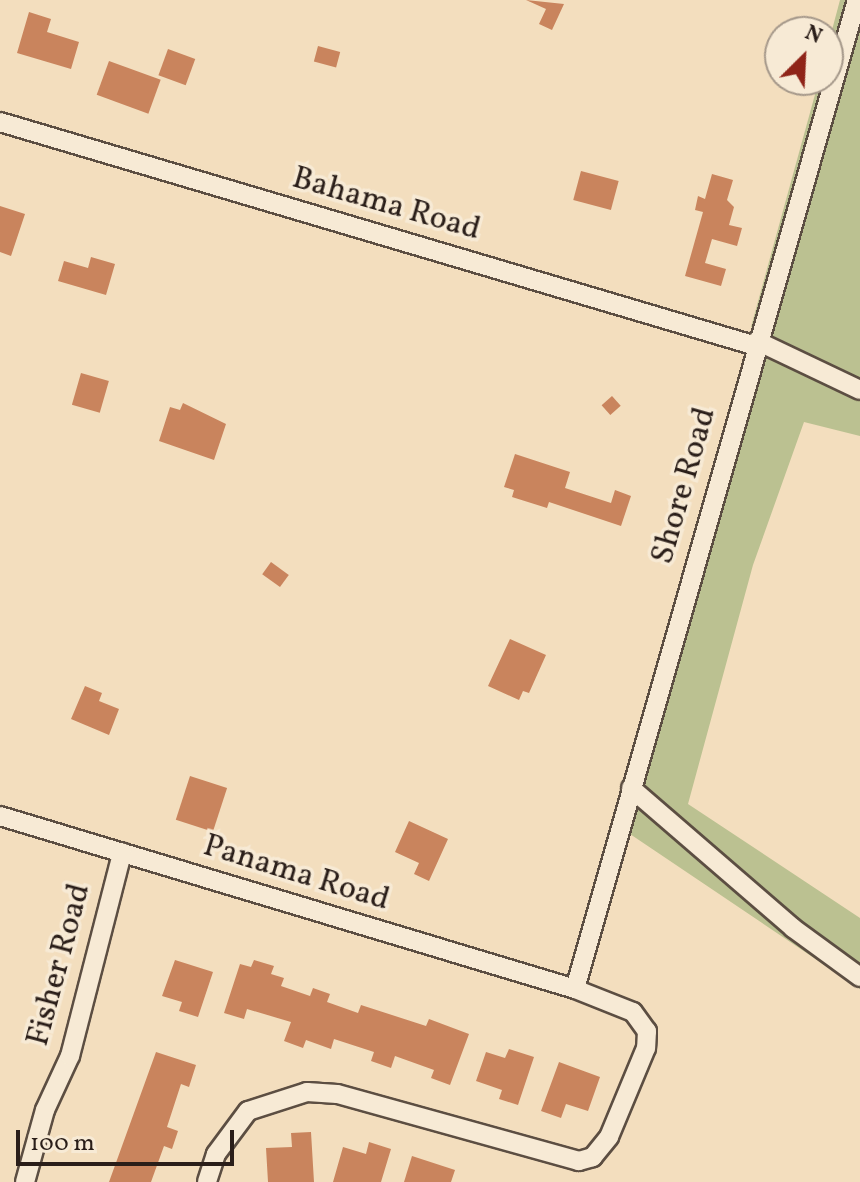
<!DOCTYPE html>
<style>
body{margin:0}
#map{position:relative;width:860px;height:1182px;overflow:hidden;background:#f3debe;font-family:Vollkorn,serif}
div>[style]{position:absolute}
.green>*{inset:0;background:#bbc191}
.building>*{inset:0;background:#c9845d;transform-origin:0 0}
.roads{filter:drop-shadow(2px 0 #5c4e42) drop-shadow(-2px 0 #5c4e42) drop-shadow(0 2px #5c4e42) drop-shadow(0 -2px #5c4e42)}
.minor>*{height:18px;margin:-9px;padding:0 9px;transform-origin:9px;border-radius:9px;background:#f7ead5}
span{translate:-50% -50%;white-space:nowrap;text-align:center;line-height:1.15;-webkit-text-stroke:7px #f7ead5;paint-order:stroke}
.street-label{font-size:32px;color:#2a1e19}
.north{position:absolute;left:764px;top:16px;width:80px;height:80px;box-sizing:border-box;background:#f7ead5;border:2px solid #a5988a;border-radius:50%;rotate:24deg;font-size:22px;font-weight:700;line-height:32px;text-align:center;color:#2a1e19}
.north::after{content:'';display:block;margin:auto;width:28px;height:36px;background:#8f2418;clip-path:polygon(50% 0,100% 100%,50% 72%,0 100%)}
.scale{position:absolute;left:16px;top:1130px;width:218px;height:36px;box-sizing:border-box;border:4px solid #2a1e19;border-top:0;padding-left:10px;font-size:24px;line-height:28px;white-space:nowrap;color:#2a1e19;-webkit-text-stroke:6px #f7ead5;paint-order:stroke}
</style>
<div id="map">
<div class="green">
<div style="clip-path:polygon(840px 0,849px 0,828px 71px,828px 45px)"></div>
<div style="clip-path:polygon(860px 16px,860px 436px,804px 422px,753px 565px,688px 804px,860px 918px,860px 989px,627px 832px)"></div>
<div style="clip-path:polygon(819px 80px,825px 80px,753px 328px,751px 327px)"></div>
</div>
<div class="building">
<div style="clip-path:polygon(526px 0,564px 4px,552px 30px,539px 24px,546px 9px)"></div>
<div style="clip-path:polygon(29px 12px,51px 19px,47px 32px,79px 42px,71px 69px,17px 53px)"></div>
<div style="left:318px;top:46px;width:23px;height:16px;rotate:15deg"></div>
<div style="left:168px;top:49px;width:29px;height:28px;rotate:20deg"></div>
<div style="left:109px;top:61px;width:55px;height:36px;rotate:20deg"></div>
<div style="left:581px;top:171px;width:39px;height:30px;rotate:15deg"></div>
<div style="clip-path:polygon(712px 174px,733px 180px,727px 200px,734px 207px,729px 225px,742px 228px,737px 246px,712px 239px,705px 263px,726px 269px,721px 286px,685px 276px,703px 212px,695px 210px,698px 196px,705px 199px)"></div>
<div style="clip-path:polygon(0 206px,25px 214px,11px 256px,0 252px)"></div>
<div style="clip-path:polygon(91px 257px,115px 264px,106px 295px,58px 281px,64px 261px,88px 268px)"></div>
<div style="left:81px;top:373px;width:29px;height:33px;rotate:16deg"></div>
<div style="left:612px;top:396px;width:13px;height:14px;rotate:48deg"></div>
<div style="clip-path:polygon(183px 403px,226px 424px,214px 460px,159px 441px,170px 407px,180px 410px)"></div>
<div style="clip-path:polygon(515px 454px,570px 472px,565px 488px,611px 503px,615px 490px,631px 496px,621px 526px,549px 502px,547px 508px,512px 497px,514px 490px,504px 487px)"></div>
<div style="left:271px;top:562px;width:22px;height:15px;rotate:36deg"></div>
<div style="clip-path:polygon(510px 639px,546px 655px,529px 693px,523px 691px,519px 700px,488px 686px)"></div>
<div style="clip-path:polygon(85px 686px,102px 693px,99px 701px,119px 709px,109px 735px,71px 719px)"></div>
<div style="left:190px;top:776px;width:39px;height:46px;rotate:18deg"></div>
<div style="clip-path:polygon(409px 821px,448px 839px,429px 881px,414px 874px,419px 863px,395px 852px)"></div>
<div style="clip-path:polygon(175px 960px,213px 972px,198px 1017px,179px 1011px,182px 1002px,162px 996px)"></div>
<div style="clip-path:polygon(254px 960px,274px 966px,271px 974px,284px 978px,281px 986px,310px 996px,313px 988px,330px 994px,327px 1002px,358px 1013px,361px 1005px,426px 1026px,429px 1019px,469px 1034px,450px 1085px,431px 1078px,434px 1070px,395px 1056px,391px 1068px,371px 1061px,374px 1052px,334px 1039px,331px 1049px,306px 1040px,303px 1048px,284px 1041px,291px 1022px,247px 1009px,244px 1019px,224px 1013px,240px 964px,251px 967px)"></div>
<div style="clip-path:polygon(509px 1049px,534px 1057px,518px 1105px,499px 1099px,502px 1090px,476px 1081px,486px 1052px,505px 1058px)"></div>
<div style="clip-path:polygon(156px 1052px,196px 1065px,189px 1087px,181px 1084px,167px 1127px,178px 1131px,172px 1149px,164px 1146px,151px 1182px,109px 1182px)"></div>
<div style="clip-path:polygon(559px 1062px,600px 1077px,588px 1111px,566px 1104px,561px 1118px,541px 1111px)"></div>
<div style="clip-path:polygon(311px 1132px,314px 1182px,268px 1182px,266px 1148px,292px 1147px,291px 1133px)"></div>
<div style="clip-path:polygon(369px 1142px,391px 1149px,381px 1182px,333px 1182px,343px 1147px,366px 1154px)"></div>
<div style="clip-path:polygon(412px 1156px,455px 1170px,451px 1182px,404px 1182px)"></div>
</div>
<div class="roads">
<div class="minor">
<div style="left:0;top:122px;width:788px;rotate:16.5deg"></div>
<div style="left:757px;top:341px;width:114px;rotate:25.4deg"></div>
<div style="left:631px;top:788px;width:214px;rotate:40.8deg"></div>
<div style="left:793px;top:928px;width:83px;rotate:36.2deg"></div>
<div style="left:0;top:816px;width:600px;rotate:16.74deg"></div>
<div style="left:575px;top:989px;width:62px;rotate:21.6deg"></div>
<div style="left:633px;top:1012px;width:24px;rotate:54deg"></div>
<div style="left:647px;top:1031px;width:17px;rotate:93deg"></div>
<div style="left:646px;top:1048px;width:96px;rotate:112.6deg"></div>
<div style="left:609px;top:1137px;width:26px;rotate:129deg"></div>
<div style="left:593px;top:1157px;width:15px;rotate:164deg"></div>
<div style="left:579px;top:1161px;width:251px;rotate:-164.5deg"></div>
<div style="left:337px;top:1094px;width:30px;rotate:-176deg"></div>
<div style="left:307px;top:1092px;width:62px;rotate:162.1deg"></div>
<div style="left:248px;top:1111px;width:54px;rotate:126.7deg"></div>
<div style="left:216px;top:1154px;width:29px;rotate:108deg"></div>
<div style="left:575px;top:989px;width:1028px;rotate:-74.09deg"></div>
<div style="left:25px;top:1182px;width:75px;rotate:-74.5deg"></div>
<div style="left:45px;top:1110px;width:60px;rotate:-65.2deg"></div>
<div style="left:70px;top:1056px;width:210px;rotate:-75.6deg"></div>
</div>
</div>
<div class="street-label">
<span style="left:386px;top:205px;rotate:16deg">Bahama Road</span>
<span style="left:685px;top:486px;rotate:-74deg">Shore Road</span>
<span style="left:296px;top:874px;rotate:17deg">Panama Road</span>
<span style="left:60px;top:965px;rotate:-75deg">Fisher Road</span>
</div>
<div class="north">N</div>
<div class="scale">100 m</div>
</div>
